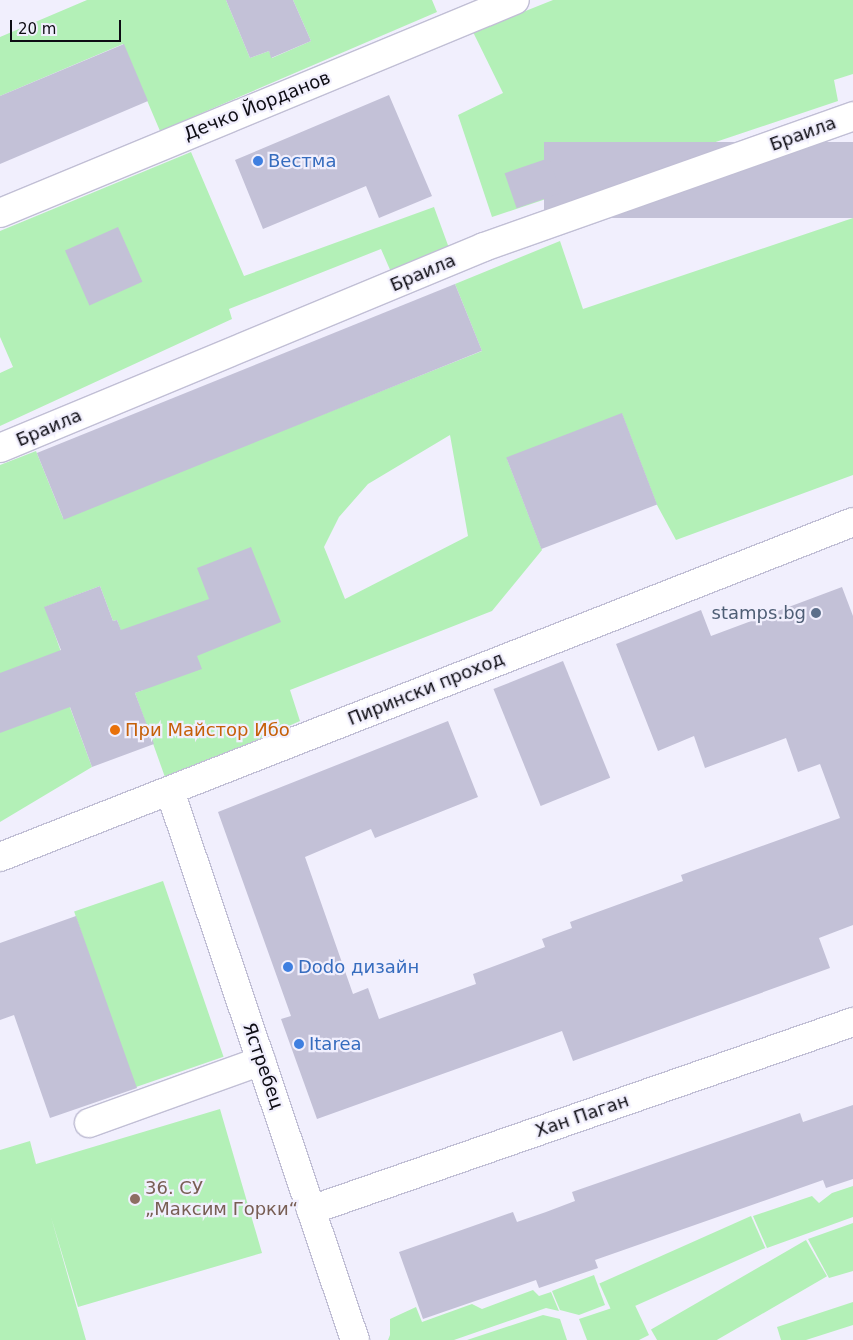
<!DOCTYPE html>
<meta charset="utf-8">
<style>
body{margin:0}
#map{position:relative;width:853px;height:1340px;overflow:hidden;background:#f1effd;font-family:"DejaVu Sans",sans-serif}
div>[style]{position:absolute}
.green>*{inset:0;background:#b3f0b7;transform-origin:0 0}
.building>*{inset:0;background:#c3c1d7;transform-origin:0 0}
.roads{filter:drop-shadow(1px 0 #c1bfd5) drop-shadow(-1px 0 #c1bfd5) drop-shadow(0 1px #c1bfd5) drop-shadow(0 -1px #c1bfd5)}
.minor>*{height:28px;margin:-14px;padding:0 14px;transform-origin:14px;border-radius:14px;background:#fff}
.dots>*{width:14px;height:14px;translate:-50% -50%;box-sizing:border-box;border:2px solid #f1effd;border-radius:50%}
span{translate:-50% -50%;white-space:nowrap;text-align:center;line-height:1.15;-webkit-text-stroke:4.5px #f1effd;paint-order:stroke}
.street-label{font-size:18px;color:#0d0c13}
.shop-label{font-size:18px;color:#366cbe}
.left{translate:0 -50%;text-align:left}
.service-label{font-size:18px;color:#4e5e75}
.right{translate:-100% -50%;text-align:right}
.food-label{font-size:18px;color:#c56008}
.education-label{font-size:18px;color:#785e54}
.scale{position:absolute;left:10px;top:20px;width:111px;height:22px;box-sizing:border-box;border:2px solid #0d0c13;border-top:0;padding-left:6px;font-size:15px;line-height:18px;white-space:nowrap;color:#0d0c13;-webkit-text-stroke:4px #f1effd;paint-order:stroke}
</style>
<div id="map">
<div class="green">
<div style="clip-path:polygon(87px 0,226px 0,250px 58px,269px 51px,272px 58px,311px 41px,293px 0,432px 0,437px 12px,160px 131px,123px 44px,0 96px,0 37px)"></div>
<div style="clip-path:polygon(553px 0,853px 0,853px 74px,834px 80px,838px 101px,492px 217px,458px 115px,503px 93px,473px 32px)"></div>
<div style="clip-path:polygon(191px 152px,244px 276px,434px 207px,449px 248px,391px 272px,381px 249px,229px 309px,232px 319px,0 426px,0 373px,13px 367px,0 337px,0 231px)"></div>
<div style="clip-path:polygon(evenodd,853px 218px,853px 475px,676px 540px,657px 505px,622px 414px,507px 459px,542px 550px,492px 611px,290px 690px,300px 721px,166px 780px,135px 693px,143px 690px,117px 620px,113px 621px,100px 586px,45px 607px,65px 663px,55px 667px,92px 767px,0 822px,0 465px,36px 451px,63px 518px,482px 351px,455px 284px,560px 241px,583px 309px,853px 218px,450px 435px,468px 536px,345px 599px,324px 547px,339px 517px,368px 484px,450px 435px)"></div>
<div style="left:163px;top:881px;width:186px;height:94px;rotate:71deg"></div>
<div style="clip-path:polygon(220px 1109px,262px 1253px,78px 1307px,51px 1217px,86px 1340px,0 1340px,0 1150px,30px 1141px,36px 1164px)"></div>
<div style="clip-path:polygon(853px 1186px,853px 1217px,767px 1248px,753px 1216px,812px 1196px,819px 1203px,832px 1193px)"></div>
<div style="left:751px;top:1216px;width:35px;height:166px;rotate:66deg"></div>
<div style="clip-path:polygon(853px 1223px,853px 1271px,829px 1278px,808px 1239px)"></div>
<div style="left:806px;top:1240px;width:42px;height:179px;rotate:60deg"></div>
<div style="clip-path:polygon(594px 1275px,605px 1305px,579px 1315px,560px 1310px,552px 1291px)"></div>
<div style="clip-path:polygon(533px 1290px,539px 1296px,551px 1292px,559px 1311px,546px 1308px,454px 1340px,388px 1340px,390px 1335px,390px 1319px,416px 1307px,422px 1322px,472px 1304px,482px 1309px)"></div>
<div style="clip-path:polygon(633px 1301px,649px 1335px,639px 1340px,587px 1340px,579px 1319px)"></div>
<div style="clip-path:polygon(853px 1302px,853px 1325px,806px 1340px,781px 1340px,777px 1327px)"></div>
<div style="clip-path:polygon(543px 1315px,560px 1319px,567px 1340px,467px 1340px)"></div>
</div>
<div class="building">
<div style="clip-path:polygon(226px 0,293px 0,311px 41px,271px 58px,269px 51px,250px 58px)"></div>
<div style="clip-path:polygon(124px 44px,148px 101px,0 164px,0 96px)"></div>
<div style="clip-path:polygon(389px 95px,432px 196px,379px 218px,366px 186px,263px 229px,235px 160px)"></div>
<div style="left:853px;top:142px;width:76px;height:309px;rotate:90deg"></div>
<div style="left:549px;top:158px;width:37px;height:47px;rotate:71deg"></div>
<div style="left:118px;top:227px;width:60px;height:58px;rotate:66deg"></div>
<div style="left:455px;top:284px;width:72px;height:451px;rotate:68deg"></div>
<div style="left:622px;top:413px;width:98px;height:124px;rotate:69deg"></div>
<div style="clip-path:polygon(251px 547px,281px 622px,197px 656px,202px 669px,135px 693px,154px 744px,92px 767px,70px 707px,0 733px,0 673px,61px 650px,44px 607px,100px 586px,113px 621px,117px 620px,121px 630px,209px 599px,197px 568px)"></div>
<div style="clip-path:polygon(842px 587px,853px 616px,853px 925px,819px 938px,830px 968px,573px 1061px,562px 1031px,317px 1119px,281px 1019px,291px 1016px,218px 812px,448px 721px,478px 797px,375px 838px,371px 829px,305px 857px,353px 994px,368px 988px,379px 1019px,476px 984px,473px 974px,545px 947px,542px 939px,572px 928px,570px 922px,683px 881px,681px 875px,840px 818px,820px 764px,798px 772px,786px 738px,705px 768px,694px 736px,658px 751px,616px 644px,701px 610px,711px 636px)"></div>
<div style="left:563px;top:661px;width:126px;height:75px;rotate:68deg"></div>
<div style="clip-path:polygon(76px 916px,137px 1088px,50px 1118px,14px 1015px,0 1020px,0 943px)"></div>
<div style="clip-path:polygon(853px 1105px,853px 1179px,826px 1188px,823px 1180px,595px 1260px,598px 1268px,539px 1288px,536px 1280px,423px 1319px,399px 1252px,513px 1212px,517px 1222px,546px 1212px,575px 1201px,572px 1192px,800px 1113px,803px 1122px)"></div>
</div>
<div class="roads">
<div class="minor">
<div style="left:0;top:213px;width:557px;rotate:-22.47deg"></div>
<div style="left:0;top:448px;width:524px;rotate:-22.55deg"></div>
<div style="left:484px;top:247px;width:392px;rotate:-19.5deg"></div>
<div style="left:170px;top:791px;width:579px;rotate:71.38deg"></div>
<div style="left:0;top:857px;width:916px;rotate:-21.44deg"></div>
<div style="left:89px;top:1123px;width:183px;rotate:-19.8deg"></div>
<div style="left:311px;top:1210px;width:574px;rotate:-19.13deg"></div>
</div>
</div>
<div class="dots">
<div style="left:258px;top:161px;background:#3f7fe0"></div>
<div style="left:816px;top:613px;background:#5c6f8a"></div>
<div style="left:115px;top:730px;background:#e8710a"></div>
<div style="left:288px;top:967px;background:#3f7fe0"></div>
<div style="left:299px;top:1044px;background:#3f7fe0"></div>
<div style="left:135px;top:1199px;background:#8d6e63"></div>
</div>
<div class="street-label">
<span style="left:257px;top:106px;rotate:-22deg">Дечко Йорданов</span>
<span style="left:803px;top:134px;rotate:-20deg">Браила</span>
<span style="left:423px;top:273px;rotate:-23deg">Браила</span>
<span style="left:49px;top:428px;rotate:-23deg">Браила</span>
<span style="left:426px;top:689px;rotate:-22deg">Пирински проход</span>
<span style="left:263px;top:1066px;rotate:71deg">Ястребец</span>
<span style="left:582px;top:1116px;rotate:-19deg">Хан Паган</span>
</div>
<div class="shop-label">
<span class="left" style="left:268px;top:161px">Вестма</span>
<span class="left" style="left:298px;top:967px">Dodo дизайн</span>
<span class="left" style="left:309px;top:1044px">Itarea</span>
</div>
<div class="service-label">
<span class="right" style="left:806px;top:613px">stamps.bg</span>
</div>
<div class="food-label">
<span class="left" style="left:125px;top:730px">При Майстор Ибо</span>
</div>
<div class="education-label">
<span class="left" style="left:145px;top:1199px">36. СУ<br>„Максим Горки“</span>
</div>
<div class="scale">20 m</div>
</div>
